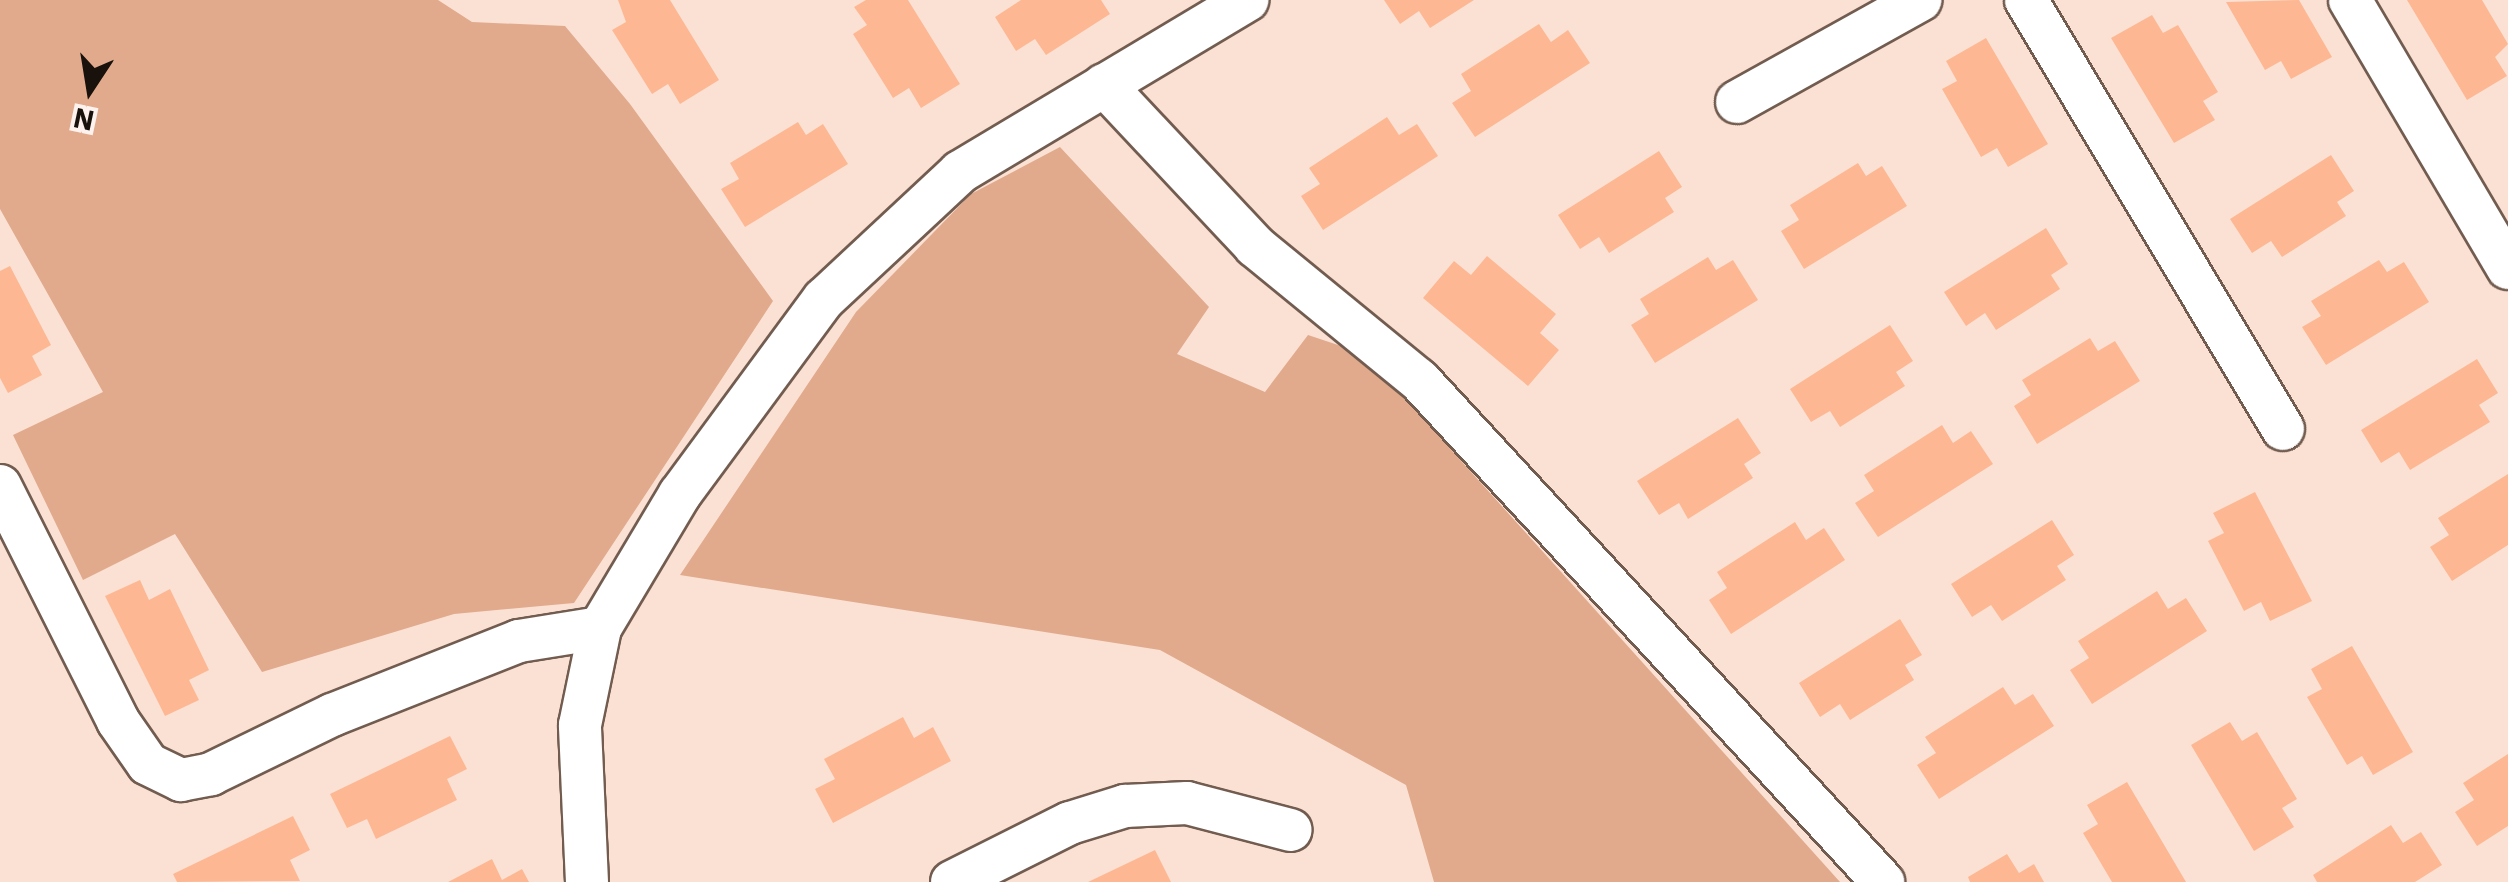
<!DOCTYPE html>
<html>
<head>
<meta charset="utf-8">
<style>
  body { margin:0 }
  #map { position:relative; width:2508px; height:882px; overflow:hidden; background:#fbe1d4; font-family:"IBM Plex Sans",sans-serif }
  div>[style] { position:absolute }
  [style*='--x'] { left:calc(var(--x)*1px); top:calc(var(--y)*1px); width:calc(var(--w)*1px); rotate:calc(var(--a)*1deg) }
  .green>* { inset:0; background:#e1aa8c }
  .building>* { inset:0; background:#fdb893 }
  .roads { filter:drop-shadow(2px 0 #725c50) drop-shadow(-2px 0 #725c50) drop-shadow(0 2px #725c50) drop-shadow(0 -2px #725c50) }
  .street>* { height:42px; margin:-21px; padding:0 21px; transform-origin:21px; border-radius:21px; background:#fff }
  span { translate:-50% -50%; white-space:nowrap; text-align:center; line-height:1.15; -webkit-text-stroke:8px #fdf2ed; paint-order:stroke }
  .north { position:absolute; left:40px; top:40px; width:100px; height:100px; -webkit-text-stroke:8px #fdf2ed; paint-order:stroke; rotate:192deg; font-size:28px; font-weight:700; line-height:40px; text-align:center; color:#19110c }
  .north::after { content:''; display:block; margin:auto; width:35px; height:45px; background:#19110c; clip-path:polygon(50% 0,100% 100%,50% 72%,0 100%) }
</style>
</head>
<body>
<div id="map">
  <div class="green">
    <div style="clip-path:polygon(0 0,438px 0,472px 22px,565px 26px,630px 104px,773px 301px,574px 603px,454px 614px,262px 672px,175px 534px,83px 580px,13px 435px,103px 392px,0 209px)"></div>
    <div style="clip-path:polygon(1060px 147px,1209px 307px,1177px 354px,1265px 392px,1308px 335px,1365px 354px,1840px 882px,1434px 882px,1406px 785px,1160px 650px,680px 575px,856px 312px,971px 194px)"></div>
  </div>
  <div class="building">
    <div style="clip-path:polygon(670px 0,719px 80px,680px 104px,668px 84px,652px 94px,612px 30px,626px 22px,618px 0)"></div>
    <div style="clip-path:polygon(866px 0,908px 0,960px 84px,921px 108px,909px 88px,893px 98px,853px 34px,867px 25px,854px 7px)"></div>
    <div style="clip-path:polygon(1021px 0,1101px 0,1110px 14px,1046px 55px,1035px 39px,1016px 51px,995px 17px)"></div>
    <div style="clip-path:polygon(1384px 0,1474px 0,1430px 28px,1419px 11px,1400px 24px)"></div>
    <div style="clip-path:polygon(2299px 0,2332px 57px,2291px 79px,2281px 61px,2265px 70px,2226px 2px)"></div>
    <div style="clip-path:polygon(2407px 0,2482px 0,2508px 44px,2495px 57px,2507px 76px,2467px 100px)"></div>
    <div style="clip-path:polygon(2152px 15px,2163px 33px,2178px 25px,2218px 92px,2203px 101px,2215px 120px,2174px 143px,2111px 38px)"></div>
    <div style="clip-path:polygon(1539px 24px,1551px 42px,1568px 30px,1590px 63px,1475px 137px,1452px 103px,1471px 91px,1461px 74px)"></div>
    <div style="clip-path:polygon(1986px 38px,2048px 144px,2008px 167px,1997px 148px,1981px 157px,1942px 89px,1957px 81px,1946px 61px)"></div>
    <div style="clip-path:polygon(1387px 117px,1399px 135px,1417px 124px,1438px 156px,1323px 230px,1301px 196px,1320px 184px,1309px 168px)"></div>
    <div style="clip-path:polygon(798px 122px,806px 135px,823px 124px,848px 164px,745px 227px,721px 189px,739px 179px,730px 163px)"></div>
    <div style="clip-path:polygon(1659px 151px,1682px 187px,1665px 198px,1674px 212px,1609px 253px,1599px 237px,1580px 249px,1558px 215px)"></div>
    <div style="clip-path:polygon(2331px 155px,2354px 191px,2337px 202px,2346px 216px,2282px 257px,2271px 241px,2252px 253px,2230px 219px)"></div>
    <div style="clip-path:polygon(1858px 163px,1866px 176px,1882px 166px,1907px 206px,1804px 269px,1781px 231px,1799px 220px,1790px 205px)"></div>
    <div style="clip-path:polygon(2046px 228px,2068px 264px,2051px 275px,2060px 289px,1996px 330px,1985px 313px,1966px 326px,1944px 292px)"></div>
    <div style="clip-path:polygon(1487px 256px,1556px 314px,1540px 333px,1559px 350px,1528px 386px,1423px 298px,1454px 261px,1471px 275px)"></div>
    <div style="clip-path:polygon(1708px 257px,1716px 270px,1733px 260px,1758px 300px,1655px 363px,1631px 325px,1649px 314px,1640px 299px)"></div>
    <div style="clip-path:polygon(2379px 260px,2387px 272px,2404px 262px,2429px 302px,2326px 365px,2302px 327px,2321px 316px,2311px 301px)"></div>
    <div style="clip-path:polygon(10px 266px,51px 345px,32px 356px,42px 375px,8px 393px,0 378px,0 271px)"></div>
    <div style="clip-path:polygon(1890px 325px,1913px 361px,1896px 372px,1905px 386px,1840px 427px,1830px 411px,1811px 422px,1790px 389px)"></div>
    <div style="clip-path:polygon(2090px 338px,2098px 351px,2115px 341px,2140px 381px,2037px 444px,2014px 406px,2031px 395px,2022px 380px)"></div>
    <div style="clip-path:polygon(2477px 359px,2498px 393px,2479px 405px,2490px 422px,2410px 470px,2399px 452px,2381px 463px,2361px 430px)"></div>
    <div style="clip-path:polygon(1738px 418px,1761px 453px,1744px 464px,1753px 478px,1688px 519px,1679px 503px,1659px 515px,1637px 481px)"></div>
    <div style="clip-path:polygon(1942px 425px,1953px 443px,1971px 431px,1993px 464px,1878px 537px,1855px 503px,1874px 491px,1864px 475px)"></div>
    <div style="clip-path:polygon(2508px 474px,2508px 545px,2452px 581px,2430px 547px,2449px 535px,2438px 518px)"></div>
    <div style="clip-path:polygon(2255px 492px,2312px 601px,2270px 621px,2261px 602px,2244px 611px,2208px 541px,2224px 533px,2213px 513px)"></div>
    <div style="clip-path:polygon(2052px 520px,2074px 555px,2057px 566px,2066px 580px,2002px 621px,1991px 605px,1972px 617px,1951px 584px)"></div>
    <div style="clip-path:polygon(1795px 522px,1806px 540px,1824px 528px,1845px 560px,1731px 634px,1709px 600px,1727px 588px,1717px 572px)"></div>
    <div style="clip-path:polygon(140px 580px,149px 600px,170px 589px,209px 670px,189px 680px,199px 700px,165px 716px,105px 596px)"></div>
    <div style="clip-path:polygon(2157px 591px,2168px 609px,2186px 598px,2207px 631px,2092px 704px,2070px 670px,2089px 658px,2078px 641px)"></div>
    <div style="clip-path:polygon(1900px 619px,1922px 655px,1905px 665px,1914px 680px,1850px 720px,1840px 704px,1820px 717px,1799px 683px)"></div>
    <div style="clip-path:polygon(2352px 646px,2413px 752px,2373px 775px,2362px 756px,2347px 765px,2307px 697px,2322px 689px,2311px 669px)"></div>
    <div style="clip-path:polygon(2003px 687px,2015px 705px,2033px 694px,2054px 726px,1939px 799px,1917px 765px,1936px 753px,1925px 737px)"></div>
    <div style="clip-path:polygon(903px 717px,914px 738px,933px 727px,951px 761px,833px 823px,815px 789px,835px 779px,824px 759px)"></div>
    <div style="clip-path:polygon(2230px 722px,2242px 741px,2257px 732px,2297px 799px,2282px 808px,2294px 827px,2254px 851px,2191px 745px)"></div>
    <div style="clip-path:polygon(450px 736px,467px 769px,447px 779px,457px 800px,376px 839px,367px 819px,347px 828px,330px 794px)"></div>
    <div style="clip-path:polygon(2508px 754px,2508px 826px,2477px 846px,2455px 812px,2474px 800px,2463px 783px)"></div>
    <div style="clip-path:polygon(2127px 782px,2186px 882px,2112px 882px,2083px 833px,2098px 824px,2087px 805px)"></div>
    <div style="clip-path:polygon(293px 816px,310px 850px,290px 860px,300px 881px,177px 882px,173px 874px)"></div>
    <div style="clip-path:polygon(2391px 825px,2403px 843px,2421px 832px,2442px 865px,2415px 882px,2317px 882px,2313px 875px)"></div>
    <div style="clip-path:polygon(1155px 850px,1171px 882px,1088px 882px)"></div>
    <div style="clip-path:polygon(2007px 854px,2019px 873px,2034px 864px,2044px 882px,1970px 882px,1968px 877px)"></div>
    <div style="clip-path:polygon(492px 859px,502px 880px,522px 869px,529px 882px,448px 882px)"></div>
  </div>
  <div class="roads">
    <div class="street">
      <div style="--x:2026;--y:0;--w:500;--a:59.08"></div>
      <div style="--x:2350;--y:0;--w:311;--a:59.5"></div>
      <div style="--x:1104;--y:85;--w:221;--a:46.8"></div>
      <div style="--x:1255;--y:246;--w:212;--a:39.3"></div>
      <div style="--x:1419;--y:380;--w:684;--a:47.25"></div>
      <div style="--x:1737;--y:102;--w:210;--a:-29.1"></div>
      <div style="--x:0;--y:486;--w:263;--a:63.3"></div>
      <div style="--x:118;--y:721;--w:52;--a:55.1"></div>
      <div style="--x:148;--y:764;--w:37;--a:26"></div>
      <div style="--x:181;--y:780;--w:31;--a:-11"></div>
      <div style="--x:211;--y:774;--w:135;--a:-26"></div>
      <div style="--x:332;--y:715;--w:201;--a:-21.6"></div>
      <div style="--x:519;--y:641;--w:82;--a:-9.1"></div>
      <div style="--x:587;--y:882;--w:157;--a:-92.6"></div>
      <div style="--x:580;--y:725;--w:99;--a:-78.3"></div>
      <div style="--x:600;--y:628;--w:156;--a:-59.2"></div>
      <div style="--x:680;--y:494;--w:242;--a:-53.6"></div>
      <div style="--x:824;--y:299;--w:186;--a:-43"></div>
      <div style="--x:960;--y:172;--w:335;--a:-30.9"></div>
      <div style="--x:952;--y:882;--w:132;--a:-26.6"></div>
      <div style="--x:1070;--y:823;--w:58;--a:-17.2"></div>
      <div style="--x:1125;--y:806;--w:62;--a:-2.8"></div>
      <div style="--x:1187;--y:803;--w:107;--a:14.6"></div>
    </div>
  </div>
  <div class="north">N</div>
</div>
</body>
</html>
